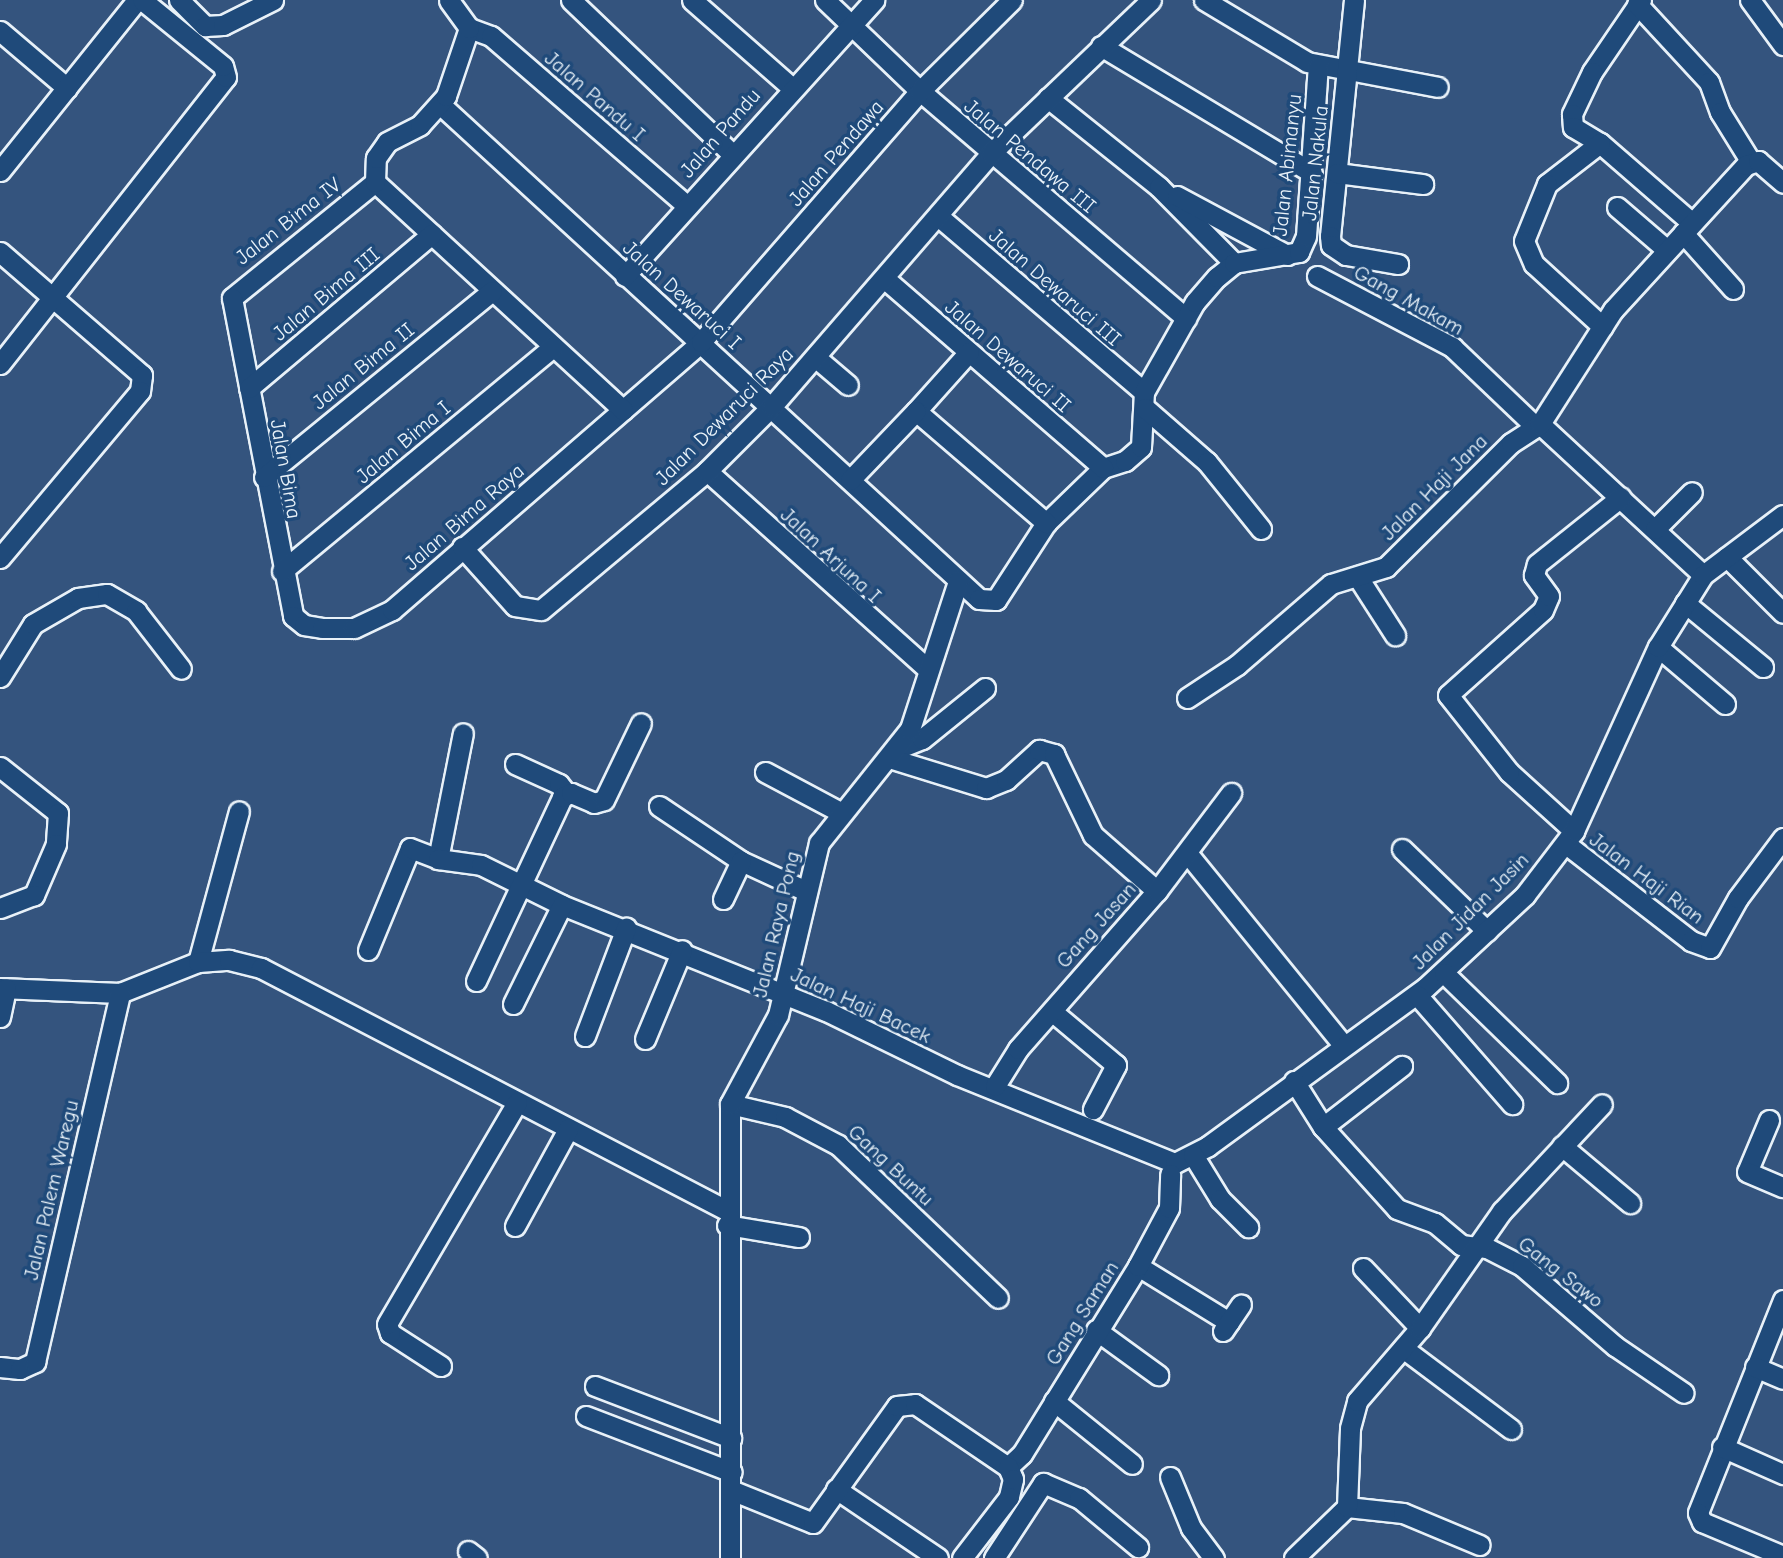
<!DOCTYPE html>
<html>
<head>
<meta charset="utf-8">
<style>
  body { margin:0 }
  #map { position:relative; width:1783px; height:1558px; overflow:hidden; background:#34547e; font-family:"Comic Neue",sans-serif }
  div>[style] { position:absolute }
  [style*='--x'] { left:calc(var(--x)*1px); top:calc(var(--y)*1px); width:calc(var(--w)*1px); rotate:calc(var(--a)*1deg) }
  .roads { filter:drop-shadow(2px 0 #e8f1f8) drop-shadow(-2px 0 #e8f1f8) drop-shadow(0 2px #e8f1f8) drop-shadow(0 -2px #e8f1f8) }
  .minor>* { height:19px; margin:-9.5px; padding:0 9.5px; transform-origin:9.5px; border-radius:9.5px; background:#1f4a7a }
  span { translate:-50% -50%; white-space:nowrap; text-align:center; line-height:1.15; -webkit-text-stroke:7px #1f4a7a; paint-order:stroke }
  .street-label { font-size:21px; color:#e8f1f8 }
</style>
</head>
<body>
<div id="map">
  <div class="roads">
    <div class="minor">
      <div style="--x:179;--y:0;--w:37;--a:45"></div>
      <div style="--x:205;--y:26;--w:18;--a:-3"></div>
      <div style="--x:223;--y:25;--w:56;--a:-26.6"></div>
      <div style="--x:571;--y:0;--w:223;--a:43.7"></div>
      <div style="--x:692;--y:0;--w:132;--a:41.3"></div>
      <div style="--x:825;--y:0;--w:132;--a:43.8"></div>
      <div style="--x:920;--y:91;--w:350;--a:40.5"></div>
      <div style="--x:1204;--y:0;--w:120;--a:31"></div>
      <div style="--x:1307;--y:62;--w:133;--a:10.8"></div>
      <div style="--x:1354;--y:0;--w:237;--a:95.8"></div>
      <div style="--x:1330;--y:236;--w:9;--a:84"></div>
      <div style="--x:1331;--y:245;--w:18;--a:34"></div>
      <div style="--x:1346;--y:255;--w:53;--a:9.8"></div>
      <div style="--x:1641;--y:0;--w:87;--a:124.2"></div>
      <div style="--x:1592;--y:72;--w:47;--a:115.5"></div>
      <div style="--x:1572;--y:114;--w:13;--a:86"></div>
      <div style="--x:1573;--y:127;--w:31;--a:31"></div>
      <div style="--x:1600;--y:143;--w:122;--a:41"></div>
      <div style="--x:1750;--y:0;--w:56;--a:53.7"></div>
      <div style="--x:1637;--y:4;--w:106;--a:47.3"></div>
      <div style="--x:1709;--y:82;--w:32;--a:70"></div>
      <div style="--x:1720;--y:112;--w:59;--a:58.2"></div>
      <div style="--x:469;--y:28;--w:23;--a:20"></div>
      <div style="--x:491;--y:36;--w:259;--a:40.9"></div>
      <div style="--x:0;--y:31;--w:88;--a:40.4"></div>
      <div style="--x:1101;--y:46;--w:246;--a:31"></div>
      <div style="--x:1048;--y:98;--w:142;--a:38.7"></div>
      <div style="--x:1159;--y:187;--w:107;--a:45.4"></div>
      <div style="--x:442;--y:106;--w:729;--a:42.55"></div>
      <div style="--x:979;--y:599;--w:17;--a:3"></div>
      <div style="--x:996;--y:600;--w:92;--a:-57"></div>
      <div style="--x:1046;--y:523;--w:79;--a:-44"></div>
      <div style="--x:1103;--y:468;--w:23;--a:-18"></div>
      <div style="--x:1125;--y:461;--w:21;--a:-41"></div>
      <div style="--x:1141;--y:447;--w:55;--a:-86.9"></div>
      <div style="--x:1600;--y:143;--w:67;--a:142.3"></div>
      <div style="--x:1547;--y:184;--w:61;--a:112"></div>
      <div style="--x:1524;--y:241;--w:25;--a:67"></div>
      <div style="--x:1534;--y:264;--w:93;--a:42.4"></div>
      <div style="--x:0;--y:171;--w:219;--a:-51.3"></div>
      <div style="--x:1337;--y:173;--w:87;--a:7.3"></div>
      <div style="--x:375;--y:182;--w:184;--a:141"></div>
      <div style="--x:232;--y:298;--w:324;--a:79.1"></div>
      <div style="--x:293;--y:616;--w:14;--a:39"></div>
      <div style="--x:304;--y:625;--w:18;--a:9"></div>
      <div style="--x:322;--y:628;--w:32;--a:0"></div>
      <div style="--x:354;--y:628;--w:42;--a:-25.3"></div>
      <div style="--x:392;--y:610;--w:409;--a:-40.9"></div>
      <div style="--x:701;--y:342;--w:333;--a:-48.9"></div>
      <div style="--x:920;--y:91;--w:129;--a:-44.7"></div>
      <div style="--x:375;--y:182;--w:337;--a:42.6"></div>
      <div style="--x:375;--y:182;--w:24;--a:-88"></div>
      <div style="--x:376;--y:158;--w:19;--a:-55"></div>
      <div style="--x:387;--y:142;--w:37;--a:-27"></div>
      <div style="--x:420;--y:125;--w:39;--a:-48"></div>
      <div style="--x:446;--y:96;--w:72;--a:-71.3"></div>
      <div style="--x:469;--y:28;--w:34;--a:-126"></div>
      <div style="--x:1177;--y:196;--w:125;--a:28.2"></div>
      <div style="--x:1617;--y:207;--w:66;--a:40.7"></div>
      <div style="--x:938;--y:216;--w:271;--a:40.5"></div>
      <div style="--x:1683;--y:233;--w:75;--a:48.2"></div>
      <div style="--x:0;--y:252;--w:188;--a:40.9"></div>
      <div style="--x:142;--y:375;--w:16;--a:97"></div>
      <div style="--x:140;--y:391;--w:218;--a:130"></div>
      <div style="--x:625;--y:276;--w:372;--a:-47.9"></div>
      <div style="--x:1317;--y:276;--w:153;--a:27.7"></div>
      <div style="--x:1452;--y:347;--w:116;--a:43.6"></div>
      <div style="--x:884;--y:278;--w:290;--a:40.9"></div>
      <div style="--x:969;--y:352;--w:79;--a:131.9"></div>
      <div style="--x:916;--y:411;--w:172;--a:40.7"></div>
      <div style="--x:815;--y:357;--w:43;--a:40.3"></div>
      <div style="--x:0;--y:364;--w:365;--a:-51.8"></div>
      <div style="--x:226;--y:77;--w:11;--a:-105"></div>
      <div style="--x:223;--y:66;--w:104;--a:-140.8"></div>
      <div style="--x:249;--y:388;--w:239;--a:-40.1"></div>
      <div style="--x:1144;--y:392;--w:103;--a:-60.5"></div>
      <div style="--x:1195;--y:302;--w:33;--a:-49"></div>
      <div style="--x:1217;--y:277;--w:22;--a:-39"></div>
      <div style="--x:1234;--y:263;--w:66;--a:-9.6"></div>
      <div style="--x:1299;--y:252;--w:17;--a:-66"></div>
      <div style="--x:1306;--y:236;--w:170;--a:-86"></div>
      <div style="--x:1145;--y:408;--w:82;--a:41.1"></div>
      <div style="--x:1207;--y:462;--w:86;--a:51.1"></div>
      <div style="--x:1540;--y:424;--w:222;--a:42.8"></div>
      <div style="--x:707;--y:471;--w:297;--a:41.9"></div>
      <div style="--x:264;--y:477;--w:294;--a:-39.2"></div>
      <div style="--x:850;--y:480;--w:95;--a:-46.3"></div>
      <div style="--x:1655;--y:529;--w:52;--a:-45"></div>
      <div style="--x:462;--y:547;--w:79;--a:48.1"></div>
      <div style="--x:515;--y:606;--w:26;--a:9"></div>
      <div style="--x:541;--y:610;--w:217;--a:-39.9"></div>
      <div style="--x:707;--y:471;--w:92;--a:-45"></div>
      <div style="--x:772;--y:406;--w:335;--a:-49.1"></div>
      <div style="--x:991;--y:153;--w:221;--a:-43.7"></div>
      <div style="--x:1727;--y:557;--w:79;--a:45"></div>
      <div style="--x:282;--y:571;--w:352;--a:-39.6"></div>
      <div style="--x:1359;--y:579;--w:67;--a:57.3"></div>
      <div style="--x:1685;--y:603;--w:101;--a:39.4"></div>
      <div style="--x:1658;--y:647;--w:88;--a:40.4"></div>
      <div style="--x:0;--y:677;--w:62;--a:-58.1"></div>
      <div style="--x:33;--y:624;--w:52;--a:-30"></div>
      <div style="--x:78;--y:598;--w:29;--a:-8"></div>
      <div style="--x:107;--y:594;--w:34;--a:30"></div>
      <div style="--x:136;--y:611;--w:73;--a:52.2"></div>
      <div style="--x:1187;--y:698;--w:60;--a:-33.4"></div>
      <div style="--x:1237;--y:665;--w:124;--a:-40.8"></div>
      <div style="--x:1331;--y:584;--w:58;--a:-17.2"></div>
      <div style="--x:1386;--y:567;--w:176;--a:-44.8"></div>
      <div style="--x:1511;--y:443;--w:35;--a:-33"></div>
      <div style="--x:1540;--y:424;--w:135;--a:-57.4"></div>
      <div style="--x:1613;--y:310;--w:197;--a:-47.5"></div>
      <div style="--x:1746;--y:165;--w:13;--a:-18"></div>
      <div style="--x:1758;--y:161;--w:33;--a:41"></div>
      <div style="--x:897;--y:749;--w:27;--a:-22"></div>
      <div style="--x:922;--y:739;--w:81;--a:-39"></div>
      <div style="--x:889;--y:758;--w:102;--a:17.2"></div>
      <div style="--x:986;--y:788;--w:22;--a:-22"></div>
      <div style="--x:1006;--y:780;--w:45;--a:-42.3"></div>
      <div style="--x:1039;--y:750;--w:16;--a:15"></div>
      <div style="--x:1054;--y:754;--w:90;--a:64.3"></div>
      <div style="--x:1093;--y:835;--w:85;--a:41.2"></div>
      <div style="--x:515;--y:764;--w:48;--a:24.4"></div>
      <div style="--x:559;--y:784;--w:11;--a:52"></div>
      <div style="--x:0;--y:767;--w:74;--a:38.4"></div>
      <div style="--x:58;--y:813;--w:31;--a:94"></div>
      <div style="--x:56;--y:844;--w:56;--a:113.3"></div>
      <div style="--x:34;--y:895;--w:36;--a:159"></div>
      <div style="--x:765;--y:772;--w:87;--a:28"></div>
      <div style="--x:659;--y:806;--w:99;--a:33.9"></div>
      <div style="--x:741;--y:861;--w:72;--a:24.8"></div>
      <div style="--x:1574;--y:831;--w:88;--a:-137.8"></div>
      <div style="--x:1509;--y:772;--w:98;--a:-128.4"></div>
      <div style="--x:1448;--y:695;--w:127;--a:-41.8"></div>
      <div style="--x:1543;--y:610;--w:15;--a:-67"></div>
      <div style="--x:1549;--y:596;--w:26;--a:-126"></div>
      <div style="--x:1534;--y:575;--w:11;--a:-75"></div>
      <div style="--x:1537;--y:564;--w:107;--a:-38.6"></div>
      <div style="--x:1566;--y:844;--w:158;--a:37.8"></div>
      <div style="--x:1691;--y:941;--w:20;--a:20"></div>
      <div style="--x:1710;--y:948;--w:57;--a:-60.8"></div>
      <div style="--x:1738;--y:898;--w:75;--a:-53.1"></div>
      <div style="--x:1402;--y:849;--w:118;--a:44"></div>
      <div style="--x:1188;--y:854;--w:246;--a:50.9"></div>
      <div style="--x:438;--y:859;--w:128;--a:-78.8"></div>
      <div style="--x:723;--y:899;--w:42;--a:-64.7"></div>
      <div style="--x:368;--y:950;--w:110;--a:-67.6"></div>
      <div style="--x:410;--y:848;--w:30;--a:21"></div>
      <div style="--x:438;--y:859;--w:43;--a:7.9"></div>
      <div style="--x:481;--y:865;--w:90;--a:26.3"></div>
      <div style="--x:562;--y:905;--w:284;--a:21.9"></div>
      <div style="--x:826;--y:1011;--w:146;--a:26"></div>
      <div style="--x:957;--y:1075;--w:235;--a:22"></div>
      <div style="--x:1175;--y:1163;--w:37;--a:-27"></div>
      <div style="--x:1208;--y:1146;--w:268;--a:-36.1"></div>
      <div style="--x:1425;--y:988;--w:137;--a:-42.9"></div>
      <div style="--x:1525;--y:895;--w:81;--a:-52.6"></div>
      <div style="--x:1574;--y:831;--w:202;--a:-65.5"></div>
      <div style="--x:1658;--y:647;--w:85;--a:-58"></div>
      <div style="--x:1703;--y:575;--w:100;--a:-36.9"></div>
      <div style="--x:198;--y:962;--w:156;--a:-74.8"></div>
      <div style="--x:1444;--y:973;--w:158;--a:44.2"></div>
      <div style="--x:476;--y:981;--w:203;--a:-64.9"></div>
      <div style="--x:562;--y:797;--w:10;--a:-24"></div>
      <div style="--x:571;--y:793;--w:25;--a:23"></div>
      <div style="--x:594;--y:803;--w:10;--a:-17"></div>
      <div style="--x:604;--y:800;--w:85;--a:-64.3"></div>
      <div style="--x:0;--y:988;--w:120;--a:2.4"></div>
      <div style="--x:120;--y:993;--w:84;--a:-21.7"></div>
      <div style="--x:198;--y:962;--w:31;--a:-4"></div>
      <div style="--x:229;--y:960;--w:33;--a:14"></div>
      <div style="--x:261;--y:968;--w:524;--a:27.49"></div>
      <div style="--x:1417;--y:995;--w:145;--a:48.9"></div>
      <div style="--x:513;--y:1004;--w:110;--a:-63.7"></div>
      <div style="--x:1054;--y:1013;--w:81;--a:40"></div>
      <div style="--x:1116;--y:1065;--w:50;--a:117.6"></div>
      <div style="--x:0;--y:1017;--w:29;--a:-78"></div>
      <div style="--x:585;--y:1036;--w:116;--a:-69.2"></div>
      <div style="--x:645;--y:1039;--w:96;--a:-67.4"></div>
      <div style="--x:1294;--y:1081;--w:54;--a:57.8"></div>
      <div style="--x:1323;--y:1127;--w:110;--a:47.9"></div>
      <div style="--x:1397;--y:1209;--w:40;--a:20.2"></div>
      <div style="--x:1435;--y:1223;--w:34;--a:40"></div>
      <div style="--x:1461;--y:1245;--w:26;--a:7"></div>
      <div style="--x:1487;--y:1248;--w:39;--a:27"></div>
      <div style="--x:1522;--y:1266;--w:123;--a:40.7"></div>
      <div style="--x:1615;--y:1346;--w:83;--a:34.3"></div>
      <div style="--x:995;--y:1086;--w:44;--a:-58.1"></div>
      <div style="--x:1018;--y:1049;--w:210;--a:-48.7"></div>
      <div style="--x:1157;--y:891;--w:123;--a:-52.9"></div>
      <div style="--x:730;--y:1104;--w:57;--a:13.3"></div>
      <div style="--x:785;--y:1117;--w:60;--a:27.8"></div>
      <div style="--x:838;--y:1145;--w:221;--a:43.7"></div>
      <div style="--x:1769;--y:1120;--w:56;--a:112.9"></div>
      <div style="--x:1747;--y:1172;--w:39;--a:23"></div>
      <div style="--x:1323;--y:1127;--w:100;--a:-37.7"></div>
      <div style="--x:1562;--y:1146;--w:89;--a:40"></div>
      <div style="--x:1193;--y:1155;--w:52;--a:58.5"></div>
      <div style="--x:1220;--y:1199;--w:40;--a:45"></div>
      <div style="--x:727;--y:1225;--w:73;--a:9.5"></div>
      <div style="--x:515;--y:1226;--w:111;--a:-61.3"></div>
      <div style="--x:1138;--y:1266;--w:107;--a:31.6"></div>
      <div style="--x:1363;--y:1268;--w:83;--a:46.5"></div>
      <div style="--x:1783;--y:1300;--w:229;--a:111.8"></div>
      <div style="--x:1698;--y:1513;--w:10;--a:66"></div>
      <div style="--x:1702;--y:1522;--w:88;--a:22.8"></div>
      <div style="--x:1096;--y:1330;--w:77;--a:36"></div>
      <div style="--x:1223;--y:1331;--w:32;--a:-56"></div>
      <div style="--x:1403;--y:1348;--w:135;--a:36.9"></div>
      <div style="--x:441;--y:1366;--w:61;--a:-147.1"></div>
      <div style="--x:390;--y:1333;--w:9;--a:-108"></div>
      <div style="--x:387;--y:1324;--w:257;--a:-59.6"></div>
      <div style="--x:0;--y:1367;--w:20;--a:6"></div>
      <div style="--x:20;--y:1369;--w:17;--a:-25"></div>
      <div style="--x:35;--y:1362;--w:379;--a:-77"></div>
      <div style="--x:1755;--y:1367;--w:30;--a:23"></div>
      <div style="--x:595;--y:1386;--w:146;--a:20.9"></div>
      <div style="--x:1054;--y:1401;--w:100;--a:38.9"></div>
      <div style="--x:586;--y:1416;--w:156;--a:21"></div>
      <div style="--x:1722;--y:1447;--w:67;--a:23.9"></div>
      <div style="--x:1008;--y:1467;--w:19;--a:-43"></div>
      <div style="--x:1022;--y:1454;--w:221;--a:-58.3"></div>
      <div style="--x:1138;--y:1266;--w:66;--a:-61.9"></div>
      <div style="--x:1169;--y:1208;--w:34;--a:-88"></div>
      <div style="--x:1170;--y:1477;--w:55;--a:67.6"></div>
      <div style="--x:1191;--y:1528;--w:38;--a:53"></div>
      <div style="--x:836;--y:1489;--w:123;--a:34.1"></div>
      <div style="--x:731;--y:1490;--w:88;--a:21.9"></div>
      <div style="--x:813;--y:1523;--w:144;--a:-54.3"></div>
      <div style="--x:897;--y:1406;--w:18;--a:-6"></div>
      <div style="--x:915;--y:1404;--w:112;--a:34.1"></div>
      <div style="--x:1008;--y:1467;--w:13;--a:67"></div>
      <div style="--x:1013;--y:1479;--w:18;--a:103"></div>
      <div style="--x:1009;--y:1497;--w:77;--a:127.6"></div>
      <div style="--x:1347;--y:1507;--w:56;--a:6.1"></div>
      <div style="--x:1403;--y:1513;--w:83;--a:22.6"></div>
      <div style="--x:468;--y:1551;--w:11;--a:38"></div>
      <div style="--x:730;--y:1558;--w:454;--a:-90"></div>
      <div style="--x:730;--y:1104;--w:101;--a:-61.7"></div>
      <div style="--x:778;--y:1015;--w:177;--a:-76.6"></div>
      <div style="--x:819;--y:843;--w:146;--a:-51.4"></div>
      <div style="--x:910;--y:729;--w:156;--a:-72"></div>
      <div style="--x:994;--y:1558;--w:90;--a:-56.8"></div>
      <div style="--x:1043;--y:1483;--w:39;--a:23"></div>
      <div style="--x:1079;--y:1498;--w:77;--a:39.7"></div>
      <div style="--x:1294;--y:1558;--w:74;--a:-43.9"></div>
      <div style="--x:1347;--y:1507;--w:79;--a:-87.8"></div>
      <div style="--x:1350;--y:1428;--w:28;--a:-75"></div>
      <div style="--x:1357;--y:1401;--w:96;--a:-49.2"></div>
      <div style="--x:1420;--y:1328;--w:143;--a:-55"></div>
      <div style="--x:1502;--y:1211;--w:146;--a:-46.9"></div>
    </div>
  </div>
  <div class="street-label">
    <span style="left:595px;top:96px;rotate:41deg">Jalan Pandu I</span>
    <span style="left:720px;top:133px;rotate:-49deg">Jalan Pandu</span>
    <span style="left:836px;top:153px;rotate:-49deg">Jalan Pendawa</span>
    <span style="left:1030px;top:156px;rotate:40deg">Jalan Pendawa III</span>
    <span style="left:1315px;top:163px;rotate:-84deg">Jalan Nakula</span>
    <span style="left:1287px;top:165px;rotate:-84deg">Jalan Abimanyu</span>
    <span style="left:288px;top:221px;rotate:-38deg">Jalan Bima IV</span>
    <span style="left:1055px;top:287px;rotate:41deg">Jalan Dewaruci III</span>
    <span style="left:326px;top:294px;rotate:-40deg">Jalan Bima III</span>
    <span style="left:682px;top:295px;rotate:42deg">Jalan Dewaruci I</span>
    <span style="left:1409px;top:300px;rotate:29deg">Gang Makam</span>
    <span style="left:1008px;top:356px;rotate:41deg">Jalan Dewaruci II</span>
    <span style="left:363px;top:366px;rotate:-39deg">Jalan Bima II</span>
    <span style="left:724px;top:416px;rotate:-45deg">Jalan Dewaruci Raya</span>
    <span style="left:403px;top:442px;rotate:-40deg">Jalan Bima I</span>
    <span style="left:286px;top:469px;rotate:80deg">Jalan Bima</span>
    <span style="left:1434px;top:487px;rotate:-45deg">Jalan Haji Jana</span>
    <span style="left:464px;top:517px;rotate:-41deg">Jalan Bima Raya</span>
    <span style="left:831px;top:555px;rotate:43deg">Jalan Arjuna I</span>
    <span style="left:1647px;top:878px;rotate:37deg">Jalan Haji Rian</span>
    <span style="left:1470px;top:911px;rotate:-45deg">Jalan Jidan Jasin</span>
    <span style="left:776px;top:924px;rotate:-77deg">Jalan Raya Pong</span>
    <span style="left:1096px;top:925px;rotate:-48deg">Gang Jasan</span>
    <span style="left:861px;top:1005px;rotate:25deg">Jalan Haji Bacek</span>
    <span style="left:891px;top:1165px;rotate:43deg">Gang Buntu</span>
    <span style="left:51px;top:1190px;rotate:-77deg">Jalan Palem Waregu</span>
    <span style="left:1561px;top:1272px;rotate:38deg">Gang Sawo</span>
    <span style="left:1082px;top:1313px;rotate:-58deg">Gang Saman</span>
  </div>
</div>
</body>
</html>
